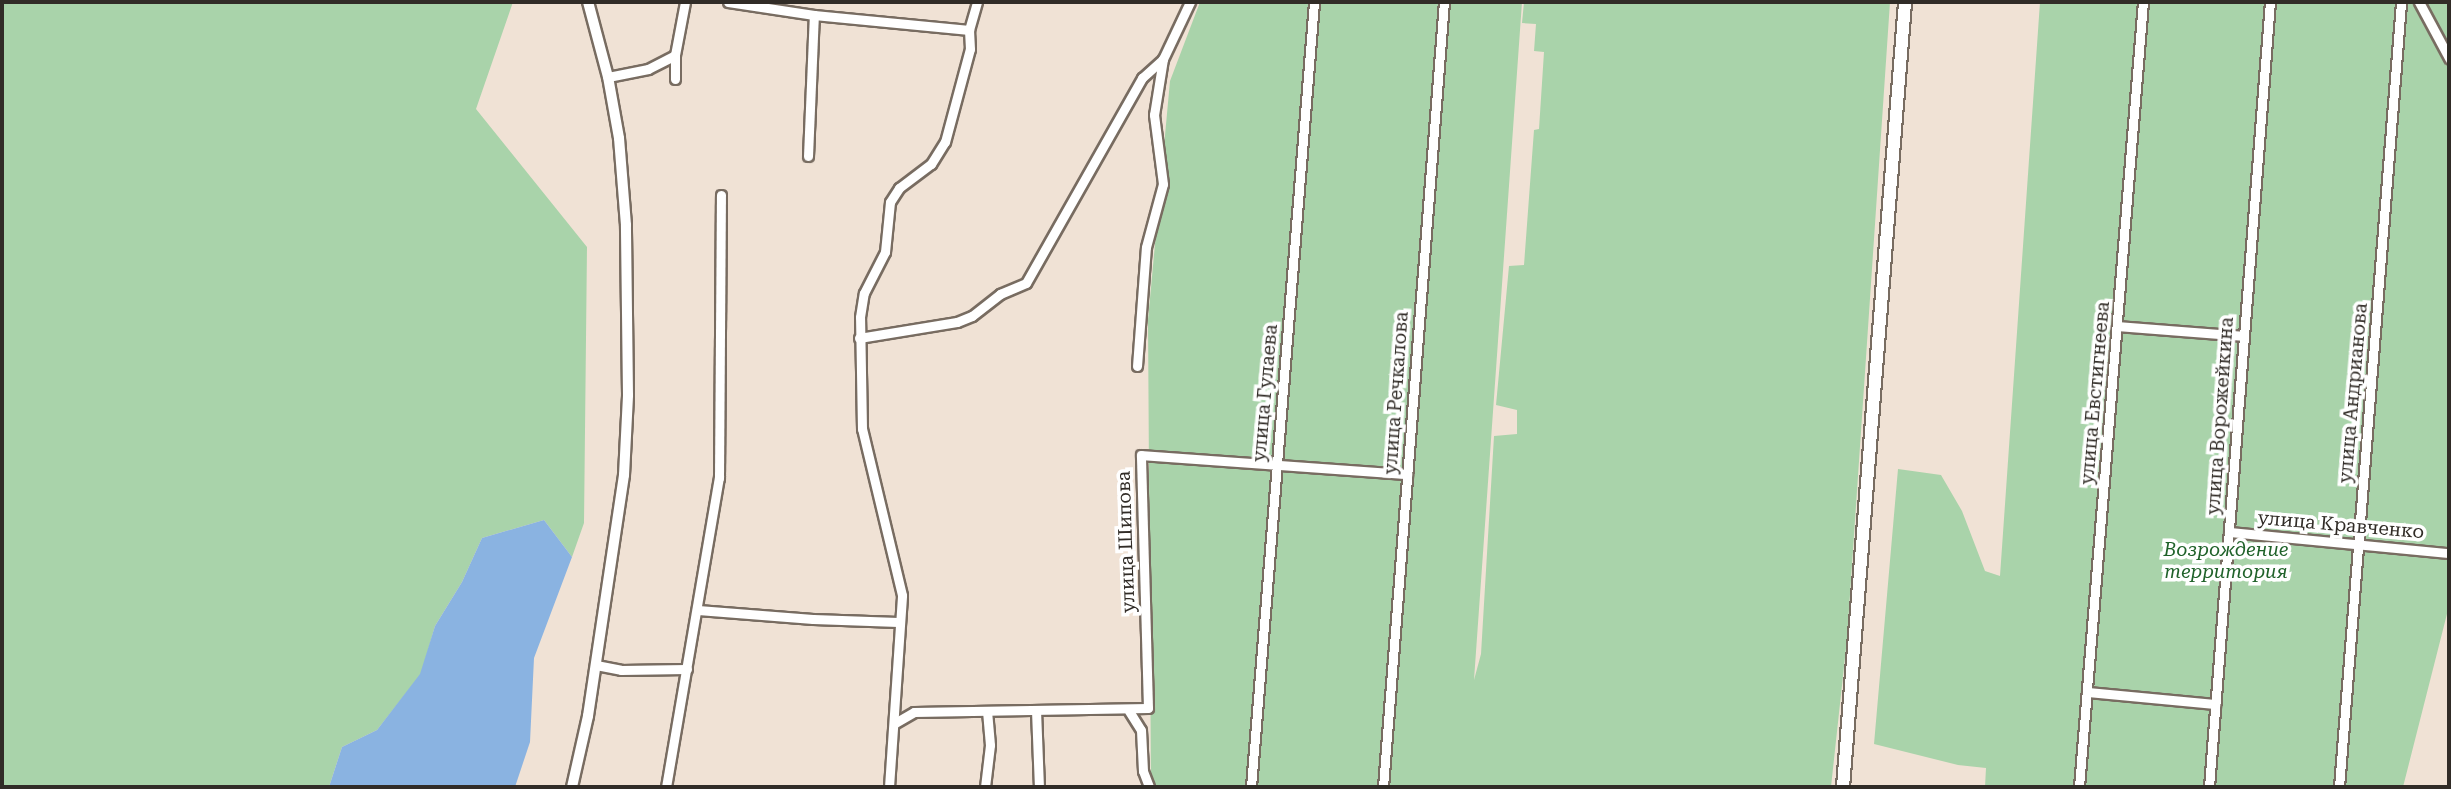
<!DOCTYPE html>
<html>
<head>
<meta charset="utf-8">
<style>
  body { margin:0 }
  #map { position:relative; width:2451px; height:789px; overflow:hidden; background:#f0e2d5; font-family:"Roboto Serif",serif }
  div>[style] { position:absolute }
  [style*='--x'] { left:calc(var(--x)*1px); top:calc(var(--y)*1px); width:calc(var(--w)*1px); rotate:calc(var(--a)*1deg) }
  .green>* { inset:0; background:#a9d3aa }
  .water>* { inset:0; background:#8ab3e1 }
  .roads { filter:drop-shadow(2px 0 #786c61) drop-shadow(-2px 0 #786c61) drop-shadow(0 2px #786c61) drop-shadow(0 -2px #786c61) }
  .minor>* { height:9px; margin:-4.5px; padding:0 4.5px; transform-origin:4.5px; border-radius:4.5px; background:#fff }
  .tertiary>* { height:10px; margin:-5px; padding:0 5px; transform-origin:5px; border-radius:5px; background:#fff }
  .secondary>* { height:12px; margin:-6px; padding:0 6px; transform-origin:6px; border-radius:6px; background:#fff }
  span { translate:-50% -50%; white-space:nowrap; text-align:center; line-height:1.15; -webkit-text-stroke:7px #fff; paint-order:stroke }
  .street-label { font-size:19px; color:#312c27 }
  .park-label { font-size:19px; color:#20622a; font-style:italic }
  .frame { position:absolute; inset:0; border:4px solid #312c27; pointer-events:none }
</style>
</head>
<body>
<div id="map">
  <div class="green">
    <div style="clip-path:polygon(2px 2px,513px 2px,476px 109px,587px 247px,584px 523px,572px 557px,544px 520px,482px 538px,462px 582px,435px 626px,421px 674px,377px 730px,342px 747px,329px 787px,2px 787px)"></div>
    <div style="clip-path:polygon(1200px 2px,1522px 2px,1474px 680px,1481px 654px,1494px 436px,1517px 434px,1517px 410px,1496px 405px,1509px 266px,1524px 265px,1534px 130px,1539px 129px,1544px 52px,1534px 51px,1536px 24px,1522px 23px,1524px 2px,1890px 2px,1847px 639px,1831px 787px,1151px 787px,1148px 320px,1170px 81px)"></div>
    <div style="clip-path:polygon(2040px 2px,2449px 2px,2449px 606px,2403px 787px,1985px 787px,1986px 768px,1958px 765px,1874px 744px,1898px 469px,1941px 475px,1962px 511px,1985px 571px,2000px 576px)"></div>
  </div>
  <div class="water">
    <div style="clip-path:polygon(544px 520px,572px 557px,534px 658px,530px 742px,515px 787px,329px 787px,342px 747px,377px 730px,420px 674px,435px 626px,462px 582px,482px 538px)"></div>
  </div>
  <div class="roads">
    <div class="minor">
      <div style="--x:728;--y:2;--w:87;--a:8.6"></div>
      <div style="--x:814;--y:15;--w:156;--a:5.5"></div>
      <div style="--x:2419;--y:2;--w:64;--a:61.8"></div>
      <div style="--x:608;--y:77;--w:41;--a:-11.3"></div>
      <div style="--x:648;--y:69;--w:30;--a:-27"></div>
      <div style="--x:675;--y:79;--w:24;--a:-90"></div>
      <div style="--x:675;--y:55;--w:54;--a:-79.3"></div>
      <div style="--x:808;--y:156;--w:141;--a:-87.6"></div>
      <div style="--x:2118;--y:326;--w:126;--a:4.5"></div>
      <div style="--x:859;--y:338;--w:99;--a:-9.3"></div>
      <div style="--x:957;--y:322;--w:16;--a:-22"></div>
      <div style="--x:972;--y:316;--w:36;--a:-38"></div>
      <div style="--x:1000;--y:294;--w:28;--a:-23"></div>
      <div style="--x:1026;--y:283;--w:236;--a:-60.5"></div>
      <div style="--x:1142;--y:78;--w:28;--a:-42"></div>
      <div style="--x:1137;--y:366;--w:119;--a:-85.7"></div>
      <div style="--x:1146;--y:247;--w:65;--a:-74.9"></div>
      <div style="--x:1163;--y:184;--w:70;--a:-97.4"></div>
      <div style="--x:1154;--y:115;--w:57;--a:-80.9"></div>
      <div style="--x:1163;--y:59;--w:63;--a:-64.7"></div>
      <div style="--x:2229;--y:532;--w:221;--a:5.5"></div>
      <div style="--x:698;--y:610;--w:115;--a:4.5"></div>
      <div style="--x:813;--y:619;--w:85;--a:2"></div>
      <div style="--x:596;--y:665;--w:25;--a:11"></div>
      <div style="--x:621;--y:670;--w:66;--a:-0.9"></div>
      <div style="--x:2087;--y:692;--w:129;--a:5.4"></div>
      <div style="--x:1036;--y:710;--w:77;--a:87.8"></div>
      <div style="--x:1129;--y:711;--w:22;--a:58"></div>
      <div style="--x:1141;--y:730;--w:41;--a:87.2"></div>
      <div style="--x:1143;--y:771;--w:17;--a:69"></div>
      <div style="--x:895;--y:723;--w:22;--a:-30"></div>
      <div style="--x:914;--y:712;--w:234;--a:-1"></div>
      <div style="--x:1148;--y:708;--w:253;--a:-91.6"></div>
      <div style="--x:1141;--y:455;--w:267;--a:4.1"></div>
      <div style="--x:666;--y:787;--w:314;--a:-80.3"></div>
      <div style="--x:719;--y:478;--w:283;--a:-89.6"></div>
      <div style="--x:889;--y:787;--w:192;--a:-86.1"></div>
      <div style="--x:902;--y:595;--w:171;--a:-103.5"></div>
      <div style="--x:862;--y:429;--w:112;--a:-91"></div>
      <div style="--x:860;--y:317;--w:24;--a:-81"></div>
      <div style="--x:864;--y:293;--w:46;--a:-62.9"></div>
      <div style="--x:885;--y:252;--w:50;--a:-84.3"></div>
      <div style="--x:890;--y:202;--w:17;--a:-57"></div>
      <div style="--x:899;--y:188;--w:40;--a:-37"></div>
      <div style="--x:931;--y:164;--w:26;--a:-58"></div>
      <div style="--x:945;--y:142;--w:96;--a:-75"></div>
      <div style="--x:970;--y:49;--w:19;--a:-93"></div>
      <div style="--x:969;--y:30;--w:29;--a:-74"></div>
      <div style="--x:985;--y:787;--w:42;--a:-83.2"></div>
      <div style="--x:990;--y:745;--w:34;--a:-95"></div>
      <div style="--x:1251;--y:787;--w:788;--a:-85.41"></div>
      <div style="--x:1383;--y:787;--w:787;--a:-85.56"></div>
      <div style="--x:2079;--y:787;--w:788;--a:-85.34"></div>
      <div style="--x:2209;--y:787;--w:787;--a:-85.56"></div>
      <div style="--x:2339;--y:787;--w:787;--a:-85.48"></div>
    </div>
    <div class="tertiary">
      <div style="--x:572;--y:787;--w:73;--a:-77.3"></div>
      <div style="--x:588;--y:716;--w:244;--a:-81.5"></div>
      <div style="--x:624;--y:475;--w:80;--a:-87.1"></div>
      <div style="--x:628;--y:395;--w:170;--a:-90.7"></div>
      <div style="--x:626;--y:225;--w:87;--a:-94.6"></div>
      <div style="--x:619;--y:138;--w:62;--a:-100.2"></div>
      <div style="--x:608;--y:77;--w:78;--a:-104.9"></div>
    </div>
    <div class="secondary">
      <div style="--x:1843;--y:787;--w:787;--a:-85.48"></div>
    </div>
  </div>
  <div class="street-label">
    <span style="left:1265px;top:393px;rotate:-85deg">улица Гулаева</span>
    <span style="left:1396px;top:393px;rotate:-86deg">улица Речкалова</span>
    <span style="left:2095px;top:393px;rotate:-85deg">улица Евстигнеева</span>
    <span style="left:2353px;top:393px;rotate:-85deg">улица Андрианова</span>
    <span style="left:2220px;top:416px;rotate:-86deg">улица Ворожейкина</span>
    <span style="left:2341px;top:525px;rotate:5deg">улица Кравченко</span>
    <span style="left:1126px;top:542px;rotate:-92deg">улица Шипова</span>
  </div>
  <div class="park-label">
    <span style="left:2226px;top:561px">Возрождение<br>территория</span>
  </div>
  <div class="frame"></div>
</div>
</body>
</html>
